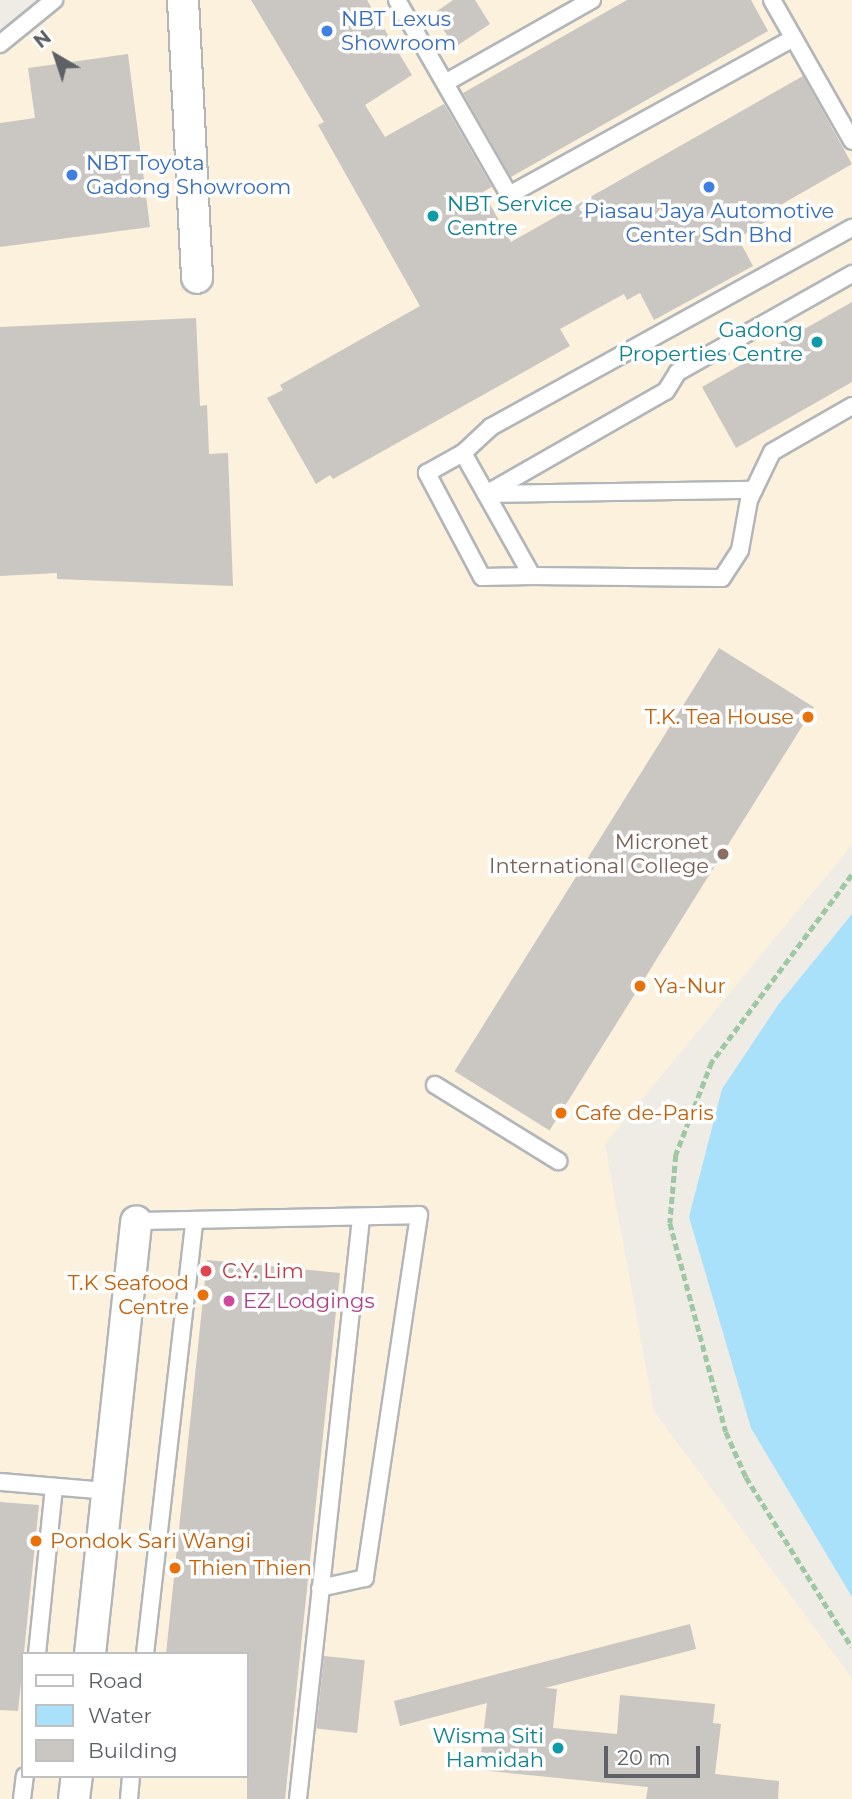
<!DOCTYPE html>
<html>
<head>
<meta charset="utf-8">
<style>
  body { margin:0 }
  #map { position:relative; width:852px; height:1799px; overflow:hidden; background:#efebe5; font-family:Montserrat,sans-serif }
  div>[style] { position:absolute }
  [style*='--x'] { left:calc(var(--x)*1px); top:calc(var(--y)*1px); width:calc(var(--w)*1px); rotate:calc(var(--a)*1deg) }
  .commercial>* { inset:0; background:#fcf1dd }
  .water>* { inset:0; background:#a9e1fb }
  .building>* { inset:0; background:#cac6c1; transform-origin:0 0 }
  .path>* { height:4.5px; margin-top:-2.25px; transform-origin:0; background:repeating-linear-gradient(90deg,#9ec8a4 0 7px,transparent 0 10.5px) }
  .roads { filter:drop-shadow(2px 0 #b2b6b9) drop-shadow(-2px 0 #b2b6b9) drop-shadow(0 2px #b2b6b9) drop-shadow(0 -2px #b2b6b9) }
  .service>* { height:16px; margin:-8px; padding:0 8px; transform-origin:8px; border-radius:8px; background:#fff }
  .minor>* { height:30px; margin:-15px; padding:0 15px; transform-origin:15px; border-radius:15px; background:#fff }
  .dots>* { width:19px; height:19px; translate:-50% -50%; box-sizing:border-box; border:4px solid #fff; border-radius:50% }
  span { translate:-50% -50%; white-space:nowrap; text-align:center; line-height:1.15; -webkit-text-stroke:7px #fff; paint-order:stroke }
  .shop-label { font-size:21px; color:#366cbe }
  .left { translate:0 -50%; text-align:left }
  .culture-label { font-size:21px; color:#0d838f }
  .right { translate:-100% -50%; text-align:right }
  .food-label { font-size:21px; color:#c56008 }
  .education-label { font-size:21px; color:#785e54 }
  .health-label { font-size:21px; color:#be3a42 }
  .hotel-label { font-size:21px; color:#b23c85 }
  .legend { position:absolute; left:21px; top:1652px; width:228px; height:126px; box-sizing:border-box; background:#fff; border:2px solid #bec0c1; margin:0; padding:9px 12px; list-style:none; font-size:21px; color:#5d6165 }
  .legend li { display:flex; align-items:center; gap:14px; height:35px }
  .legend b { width:35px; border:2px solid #bec0c1 }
  .north { position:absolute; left:21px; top:21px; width:70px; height:70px; -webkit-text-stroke:5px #fff; paint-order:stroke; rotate:321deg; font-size:19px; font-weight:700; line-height:28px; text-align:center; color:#5d6165 }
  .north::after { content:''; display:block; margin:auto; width:24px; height:32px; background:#5d6165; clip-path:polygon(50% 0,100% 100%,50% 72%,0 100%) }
  .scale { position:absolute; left:604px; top:1746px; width:96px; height:32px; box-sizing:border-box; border:4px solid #5d6165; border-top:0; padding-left:9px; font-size:21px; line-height:24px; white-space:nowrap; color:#5d6165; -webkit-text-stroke:5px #fff; paint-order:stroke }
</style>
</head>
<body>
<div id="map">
  <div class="commercial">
    <div style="clip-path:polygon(evenodd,56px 0,852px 0,852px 845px,605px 1144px,654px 1411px,852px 1678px,852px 1799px,0 1799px,0 31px,56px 0,23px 1654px,247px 1654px,247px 1776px,23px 1776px,23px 1654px)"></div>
  </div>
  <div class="water">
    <div style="clip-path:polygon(852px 914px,852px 1597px,751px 1428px,689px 1217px,722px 1089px,778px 1005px)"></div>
  </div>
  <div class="building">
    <div style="clip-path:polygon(251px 0,367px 0,412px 75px,365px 105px,385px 137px,444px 104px,492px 187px,483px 192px,511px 242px,803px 76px,852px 164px,770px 211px,774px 217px,738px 238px,753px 266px,654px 320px,640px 293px,627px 300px,624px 294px,560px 329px,570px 346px,333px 479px,330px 475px,316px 484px,267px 398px,283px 390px,280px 385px,420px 306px,318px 125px,324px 122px)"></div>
    <div style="clip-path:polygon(453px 0,475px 0,490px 24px,455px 47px,433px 14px)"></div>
    <div style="clip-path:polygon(627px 0,751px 0,768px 31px,511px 177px,463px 93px)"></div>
    <div style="clip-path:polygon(128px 54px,150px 227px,0 247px,0 123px,35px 118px,28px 68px)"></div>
    <div style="clip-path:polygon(852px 302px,852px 382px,736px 448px,702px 387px)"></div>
    <div style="clip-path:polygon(196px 318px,200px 406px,207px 405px,209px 454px,228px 453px,233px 586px,57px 579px,57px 573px,0 576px,0 327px)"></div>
    <div style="left:719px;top:648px;width:112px;height:499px;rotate:32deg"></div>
    <div style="clip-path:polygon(207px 1260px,340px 1273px,285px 1799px,247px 1799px,247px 1654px,166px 1654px)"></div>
    <div style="clip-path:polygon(0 1502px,39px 1505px,18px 1711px,0 1710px)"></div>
    <div style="clip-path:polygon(690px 1624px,696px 1649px,545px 1688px,557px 1689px,553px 1728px,617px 1734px,620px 1695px,715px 1704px,713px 1723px,721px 1724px,715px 1774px,779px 1781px,778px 1799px,646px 1799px,648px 1787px,479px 1770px,487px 1703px,400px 1726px,394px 1701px)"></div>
    <div style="left:324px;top:1656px;width:41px;height:73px;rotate:6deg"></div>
  </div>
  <div class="path">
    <div style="--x:852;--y:875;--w:234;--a:126.8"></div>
    <div style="--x:712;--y:1062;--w:100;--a:111.2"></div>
    <div style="--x:676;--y:1155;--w:68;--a:95"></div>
    <div style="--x:670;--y:1223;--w:216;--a:75"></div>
    <div style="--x:726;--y:1432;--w:49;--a:66"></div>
    <div style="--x:746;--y:1477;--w:200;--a:58.1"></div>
  </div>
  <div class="roads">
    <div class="service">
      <div style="--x:397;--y:0;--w:225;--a:60.1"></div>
      <div style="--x:509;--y:195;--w:325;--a:-28.9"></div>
      <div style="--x:772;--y:0;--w:162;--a:60.4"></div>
      <div style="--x:0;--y:44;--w:70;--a:-39.2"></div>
      <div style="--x:445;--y:83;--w:169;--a:-29.5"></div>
      <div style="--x:463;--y:453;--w:141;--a:60.7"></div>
      <div style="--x:532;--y:576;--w:190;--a:0.6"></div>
      <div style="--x:722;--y:578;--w:33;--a:-57"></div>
      <div style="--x:740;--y:550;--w:51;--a:-79.8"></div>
      <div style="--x:749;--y:500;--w:53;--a:-64.4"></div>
      <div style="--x:772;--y:452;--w:92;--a:-29.9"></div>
      <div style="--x:486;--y:494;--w:207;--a:-29.8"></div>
      <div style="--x:666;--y:391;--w:22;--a:-58"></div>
      <div style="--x:678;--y:372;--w:200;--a:-29.4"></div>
      <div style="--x:488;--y:494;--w:266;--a:-0.9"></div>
      <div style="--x:532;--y:576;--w:50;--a:178.9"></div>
      <div style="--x:482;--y:577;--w:118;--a:-117.9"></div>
      <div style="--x:427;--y:473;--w:41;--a:-29.1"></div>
      <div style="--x:463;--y:453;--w:38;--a:-43"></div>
      <div style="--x:491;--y:427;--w:412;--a:-28.9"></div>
      <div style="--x:435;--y:1085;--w:145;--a:31.7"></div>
      <div style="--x:136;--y:1221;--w:283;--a:-1.2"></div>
      <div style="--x:419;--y:1215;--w:367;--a:98.5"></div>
      <div style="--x:365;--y:1578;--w:46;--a:167.5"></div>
      <div style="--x:0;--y:1482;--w:107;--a:4.8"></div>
      <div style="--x:37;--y:1654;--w:168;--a:-84.2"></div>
      <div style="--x:145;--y:1654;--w:436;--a:-83.5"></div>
      <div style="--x:22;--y:1799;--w:23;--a:-83"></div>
      <div style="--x:129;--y:1799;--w:23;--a:-85"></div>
      <div style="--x:298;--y:1799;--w:584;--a:-83.81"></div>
    </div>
    <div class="minor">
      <div style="--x:183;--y:0;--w:278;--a:87.1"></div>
      <div style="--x:90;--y:1654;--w:435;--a:-83.9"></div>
      <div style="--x:74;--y:1799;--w:23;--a:-83"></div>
    </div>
  </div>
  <div class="dots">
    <div style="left:327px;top:31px;background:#3f7fe0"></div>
    <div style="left:72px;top:175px;background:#3f7fe0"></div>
    <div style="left:709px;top:187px;background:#3f7fe0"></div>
    <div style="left:433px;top:216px;background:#0f9aa8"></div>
    <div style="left:817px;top:342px;background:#0f9aa8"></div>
    <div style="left:808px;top:717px;background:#e8710a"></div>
    <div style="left:723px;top:854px;background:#8d6e63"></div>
    <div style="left:640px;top:986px;background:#e8710a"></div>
    <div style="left:561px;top:1113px;background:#e8710a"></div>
    <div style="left:206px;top:1271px;background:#e0444e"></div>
    <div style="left:203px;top:1295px;background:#e8710a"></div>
    <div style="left:229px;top:1301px;background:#d1479c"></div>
    <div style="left:36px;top:1541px;background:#e8710a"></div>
    <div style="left:175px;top:1568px;background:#e8710a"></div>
    <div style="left:558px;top:1748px;background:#0f9aa8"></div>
  </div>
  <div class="shop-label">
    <span class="left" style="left:341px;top:31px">NBT Lexus<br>Showroom</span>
    <span class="left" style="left:86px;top:175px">NBT Toyota<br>Gadong Showroom</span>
    <span style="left:709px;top:223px">Piasau Jaya Automotive<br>Center Sdn Bhd</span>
  </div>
  <div class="culture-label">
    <span class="left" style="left:447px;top:216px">NBT Service<br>Centre</span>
    <span class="right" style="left:803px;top:342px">Gadong<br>Properties Centre</span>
    <span class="right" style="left:544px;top:1748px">Wisma Siti<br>Hamidah</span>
  </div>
  <div class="food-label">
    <span class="right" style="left:794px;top:717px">T.K. Tea House</span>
    <span class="left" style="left:654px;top:986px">Ya-Nur</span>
    <span class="left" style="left:575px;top:1113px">Cafe de-Paris</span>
    <span class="right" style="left:189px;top:1295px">T.K Seafood<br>Centre</span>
    <span class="left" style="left:50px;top:1541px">Pondok Sari Wangi</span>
    <span class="left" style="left:189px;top:1568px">Thien Thien</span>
  </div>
  <div class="education-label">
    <span class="right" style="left:709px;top:854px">Micronet<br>International College</span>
  </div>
  <div class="health-label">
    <span class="left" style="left:222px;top:1271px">C.Y. Lim</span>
  </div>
  <div class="hotel-label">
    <span class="left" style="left:243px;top:1301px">EZ Lodgings</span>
  </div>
  <ul class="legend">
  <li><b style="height:9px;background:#fff"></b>Road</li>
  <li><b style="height:19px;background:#a9e1fb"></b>Water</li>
  <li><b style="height:19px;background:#cac6c1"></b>Building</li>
  </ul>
  <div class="north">N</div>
  <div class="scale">20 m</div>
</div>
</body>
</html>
